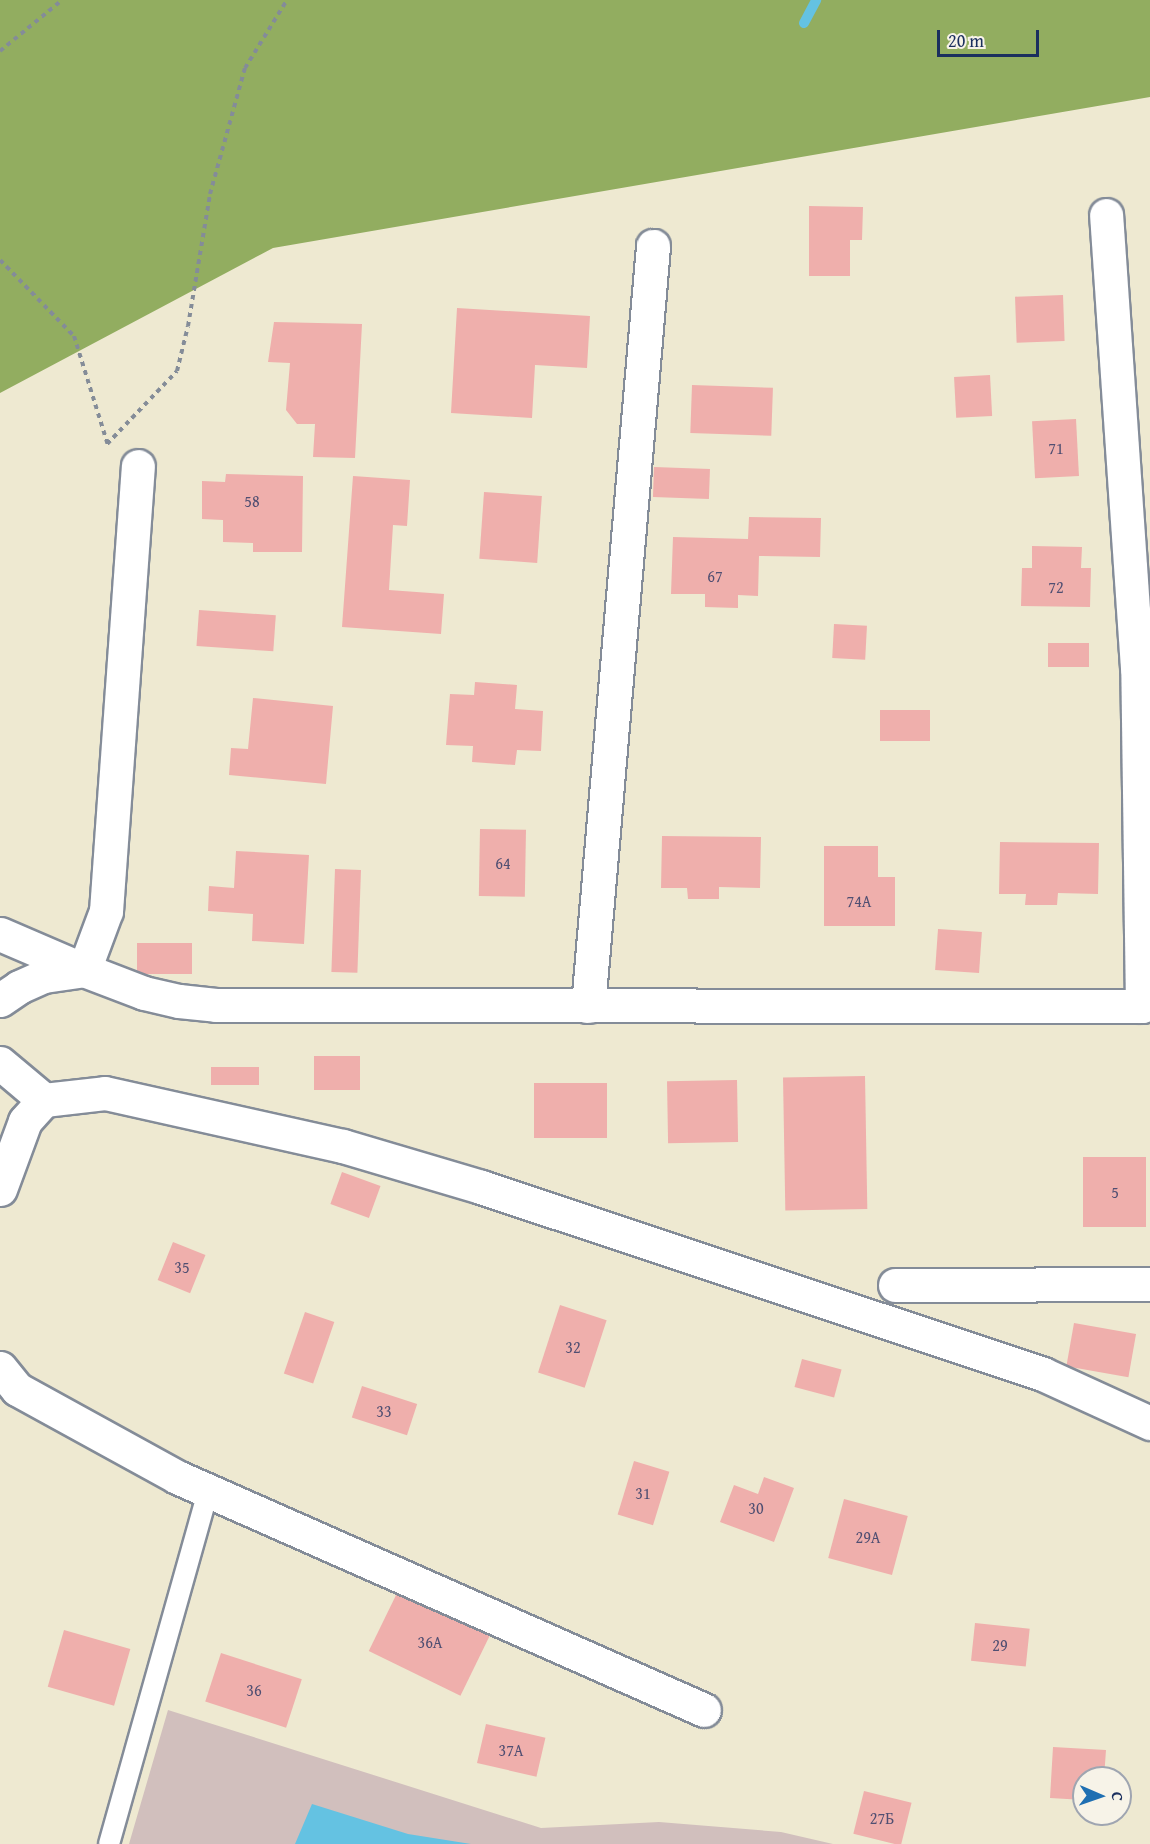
<!DOCTYPE html>
<html>
<head>
<meta charset="utf-8">
<style>
  body { margin:0 }
  #map { position:relative; width:1150px; height:1844px; overflow:hidden; background:#eee9d1; font-family:"Gentium Book Plus",serif }
  div>[style] { position:absolute }
  [style*='--x'] { left:calc(var(--x)*1px); top:calc(var(--y)*1px); width:calc(var(--w)*1px); rotate:calc(var(--a)*1deg) }
  .industrial>* { inset:0; background:#d1bfbd }
  .forest>* { inset:0; background:#92ad60 }
  .water>* { inset:0; background:#64c2e2 }
  .stream>* { height:10px; margin:-5px; padding:0 5px; transform-origin:5px; border-radius:5px; background:#64c2e2 }
  .building>* { inset:0; background:#efafac; transform-origin:0 0 }
  .path>* { height:4px; margin-top:-2px; transform-origin:0; background:repeating-linear-gradient(90deg,#848c98 0 4.5px,transparent 0 9px) }
  .roads { filter:drop-shadow(2px 0 #848c98) drop-shadow(-2px 0 #848c98) drop-shadow(0 2px #848c98) drop-shadow(0 -2px #848c98) }
  .service>* { height:20px; margin:-10px; padding:0 10px; transform-origin:10px; border-radius:10px; background:#fff }
  .minor>* { height:33px; margin:-16.5px; padding:0 16.5px; transform-origin:16.5px; border-radius:16.5px; background:#fff }
  span { translate:-50% -50%; white-space:nowrap; text-align:center; line-height:1.15; -webkit-text-stroke:4.5px #f7f3e8; paint-order:stroke }
  .number-label { font-size:16px; color:#504f72 }
  .number-label span { -webkit-text-stroke-width:0 }
  .north { position:absolute; left:1072px; top:1766px; width:60px; height:60px; box-sizing:border-box; background:#f7f3e8; border:2px solid #9fa5b1; border-radius:50%; rotate:92deg; font-size:16px; font-weight:700; line-height:24px; text-align:center; color:#1b2f5e }
  .north::after { content:''; display:block; margin:auto; width:21px; height:27px; background:#1f6fb2; clip-path:polygon(50% 0,100% 100%,50% 72%,0 100%) }
  .scale { position:absolute; left:937px; top:30px; width:102px; height:27px; box-sizing:border-box; border:3px solid #1b2f5e; border-top:0; padding-left:8px; font-size:18px; line-height:21px; white-space:nowrap; color:#1b2f5e; -webkit-text-stroke:4px #f7f3e8; paint-order:stroke }
</style>
</head>
<body>
<div id="map">
  <div class="industrial">
    <div style="clip-path:polygon(168px 1710px,541px 1828px,659px 1822px,781px 1832px,833px 1844px,129px 1844px)"></div>
  </div>
  <div class="forest">
    <div style="clip-path:polygon(0 0,1150px 0,1150px 97px,273px 248px,0 393px)"></div>
  </div>
  <div class="water">
    <div style="clip-path:polygon(312px 1804px,408px 1834px,471px 1844px,295px 1844px)"></div>
  </div>
  <div class="stream">
    <div style="--x:804;--y:23;--w:26;--a:-62"></div>
  </div>
  <div class="building">
    <div style="clip-path:polygon(809px 206px,863px 207px,862px 240px,850px 240px,850px 276px,809px 276px)"></div>
    <div style="left:1063px;top:295px;width:46px;height:48px;rotate:88deg"></div>
    <div style="clip-path:polygon(457px 308px,590px 316px,587px 368px,535px 365px,532px 418px,451px 413px)"></div>
    <div style="clip-path:polygon(274px 322px,362px 324px,355px 458px,313px 457px,315px 424px,297px 424px,286px 410px,290px 363px,268px 362px)"></div>
    <div style="left:990px;top:375px;width:41px;height:36px;rotate:87deg"></div>
    <div style="left:692px;top:385px;width:81px;height:48px;rotate:2deg"></div>
    <div style="left:1076px;top:419px;width:57px;height:44px;rotate:87deg"></div>
    <div style="left:654px;top:467px;width:56px;height:30px;rotate:2deg"></div>
    <div style="clip-path:polygon(226px 474px,303px 476px,302px 552px,253px 552px,253px 543px,223px 542px,223px 520px,202px 519px,202px 481px,225px 482px)"></div>
    <div style="clip-path:polygon(353px 476px,410px 480px,407px 526px,393px 525px,389px 590px,444px 594px,441px 634px,342px 627px)"></div>
    <div style="left:484px;top:492px;width:58px;height:67px;rotate:4deg"></div>
    <div style="clip-path:polygon(749px 517px,821px 518px,820px 557px,759px 556px,758px 596px,738px 595px,738px 608px,705px 607px,705px 594px,671px 594px,673px 537px,748px 539px)"></div>
    <div style="clip-path:polygon(1032px 546px,1082px 547px,1081px 568px,1091px 568px,1090px 607px,1021px 606px,1022px 568px,1032px 568px)"></div>
    <div style="left:199px;top:610px;width:77px;height:36px;rotate:4deg"></div>
    <div style="left:834px;top:624px;width:33px;height:34px;rotate:3deg"></div>
    <div style="left:1048px;top:643px;width:41px;height:24px"></div>
    <div style="clip-path:polygon(475px 682px,517px 685px,515px 709px,543px 711px,541px 751px,517px 750px,515px 765px,472px 762px,473px 746px,446px 745px,450px 694px,474px 695px)"></div>
    <div style="clip-path:polygon(253px 698px,333px 706px,326px 784px,229px 775px,231px 748px,248px 749px)"></div>
    <div style="left:880px;top:710px;width:50px;height:31px"></div>
    <div style="left:480px;top:829px;width:46px;height:67px;rotate:1deg"></div>
    <div style="clip-path:polygon(662px 836px,761px 837px,760px 888px,719px 887px,719px 899px,688px 899px,687px 888px,661px 888px)"></div>
    <div style="clip-path:polygon(1000px 842px,1099px 843px,1098px 894px,1058px 893px,1057px 905px,1025px 905px,1026px 894px,999px 894px)"></div>
    <div style="clip-path:polygon(824px 846px,878px 846px,878px 877px,895px 877px,895px 926px,824px 926px)"></div>
    <div style="clip-path:polygon(236px 851px,309px 855px,304px 944px,252px 941px,253px 914px,208px 911px,209px 886px,234px 888px)"></div>
    <div style="left:335px;top:869px;width:26px;height:103px;rotate:2deg"></div>
    <div style="left:938px;top:929px;width:44px;height:41px;rotate:4deg"></div>
    <div style="left:137px;top:943px;width:55px;height:31px"></div>
    <div style="left:314px;top:1056px;width:46px;height:34px"></div>
    <div style="left:259px;top:1067px;width:18px;height:48px;rotate:90deg"></div>
    <div style="left:865px;top:1076px;width:133px;height:82px;rotate:89deg"></div>
    <div style="left:737px;top:1080px;width:62px;height:70px;rotate:89deg"></div>
    <div style="left:534px;top:1083px;width:73px;height:55px"></div>
    <div style="left:1083px;top:1157px;width:63px;height:70px"></div>
    <div style="left:342px;top:1172px;width:41px;height:34px;rotate:20deg"></div>
    <div style="left:173px;top:1242px;width:35px;height:41px;rotate:22deg"></div>
    <div style="left:560px;top:1305px;width:49px;height:71px;rotate:18deg"></div>
    <div style="left:305px;top:1312px;width:31px;height:65px;rotate:19deg"></div>
    <div style="left:1074px;top:1323px;width:63px;height:44px;rotate:10deg"></div>
    <div style="left:802px;top:1359px;width:41px;height:29px;rotate:15deg"></div>
    <div style="left:362px;top:1386px;width:58px;height:33px;rotate:18deg"></div>
    <div style="left:634px;top:1461px;width:37px;height:56px;rotate:17deg"></div>
    <div style="clip-path:polygon(764px 1477px,794px 1488px,774px 1542px,720px 1522px,734px 1485px,758px 1494px)"></div>
    <div style="left:844px;top:1499px;width:66px;height:61px;rotate:15deg"></div>
    <div style="left:399px;top:1589px;width:102px;height:69px;rotate:26deg"></div>
    <div style="left:975px;top:1623px;width:55px;height:38px;rotate:6deg"></div>
    <div style="left:64px;top:1630px;width:69px;height:59px;rotate:16deg"></div>
    <div style="left:221px;top:1653px;width:85px;height:51px;rotate:18deg"></div>
    <div style="left:486px;top:1724px;width:61px;height:40px;rotate:13deg"></div>
    <div style="clip-path:polygon(1053px 1747px,1106px 1750px,1104px 1778px,1084px 1778px,1084px 1800px,1050px 1798px)"></div>
    <div style="left:864px;top:1791px;width:49px;height:44px;rotate:14deg"></div>
  </div>
  <div class="path">
    <div style="--x:0;--y:51;--w:80;--a:-39.4"></div>
    <div style="--x:0;--y:260;--w:106;--a:45.8"></div>
    <div style="--x:74;--y:336;--w:114;--a:72.7"></div>
    <div style="--x:107;--y:444;--w:101;--a:-46.2"></div>
    <div style="--x:177;--y:371;--w:46;--a:-76.3"></div>
    <div style="--x:188;--y:326;--w:134;--a:-80.5"></div>
    <div style="--x:210;--y:194;--w:131;--a:-74.5"></div>
    <div style="--x:245;--y:68;--w:80;--a:-58.3"></div>
  </div>
  <div class="roads">
    <div class="service">
      <div style="--x:109;--y:1844;--w:367;--a:-74.3"></div>
    </div>
    <div class="minor">
      <div style="--x:0;--y:934;--w:91;--a:23.2"></div>
      <div style="--x:84;--y:970;--w:63;--a:-69.6"></div>
      <div style="--x:106;--y:911;--w:446;--a:-85.9"></div>
      <div style="--x:0;--y:1000;--w:23;--a:-34"></div>
      <div style="--x:19;--y:987;--w:27;--a:-24"></div>
      <div style="--x:44;--y:976;--w:40;--a:-8.5"></div>
      <div style="--x:84;--y:970;--w:64;--a:21"></div>
      <div style="--x:144;--y:993;--w:36;--a:13"></div>
      <div style="--x:179;--y:1001;--w:37;--a:6"></div>
      <div style="--x:216;--y:1005;--w:926;--a:0.06"></div>
      <div style="--x:1142;--y:1006;--w:338;--a:-90.8"></div>
      <div style="--x:1137;--y:668;--w:454;--a:-93.9"></div>
      <div style="--x:588;--y:1006;--w:763;--a:-85.11"></div>
      <div style="--x:0;--y:1063;--w:57;--a:40.1"></div>
      <div style="--x:44;--y:1100;--w:61;--a:-6.5"></div>
      <div style="--x:105;--y:1093;--w:244;--a:12.6"></div>
      <div style="--x:343;--y:1146;--w:144;--a:16.5"></div>
      <div style="--x:481;--y:1187;--w:592;--a:18.4"></div>
      <div style="--x:1043;--y:1374;--w:118;--a:24.6"></div>
      <div style="--x:0;--y:1189;--w:72;--a:-69.8"></div>
      <div style="--x:25;--y:1121;--w:28;--a:-48"></div>
      <div style="--x:895;--y:1285;--w:255;--a:-0.2"></div>
      <div style="--x:0;--y:1368;--w:27;--a:51"></div>
      <div style="--x:17;--y:1389;--w:183;--a:28.8"></div>
      <div style="--x:177;--y:1477;--w:576;--a:23.85"></div>
    </div>
  </div>
  <div class="number-label">
    <span style="left:1056px;top:448px">71</span>
    <span style="left:252px;top:501px">58</span>
    <span style="left:715px;top:576px">67</span>
    <span style="left:1056px;top:587px">72</span>
    <span style="left:503px;top:863px">64</span>
    <span style="left:859px;top:901px">74А</span>
    <span style="left:1115px;top:1192px">5</span>
    <span style="left:182px;top:1267px">35</span>
    <span style="left:573px;top:1347px">32</span>
    <span style="left:384px;top:1411px">33</span>
    <span style="left:643px;top:1493px">31</span>
    <span style="left:756px;top:1508px">30</span>
    <span style="left:868px;top:1537px">29А</span>
    <span style="left:430px;top:1642px">36А</span>
    <span style="left:1000px;top:1645px">29</span>
    <span style="left:254px;top:1690px">36</span>
    <span style="left:511px;top:1750px">37А</span>
    <span style="left:882px;top:1818px">27Б</span>
  </div>
  <div class="north">С</div>
  <div class="scale">20 m</div>
</div>
</body>
</html>
